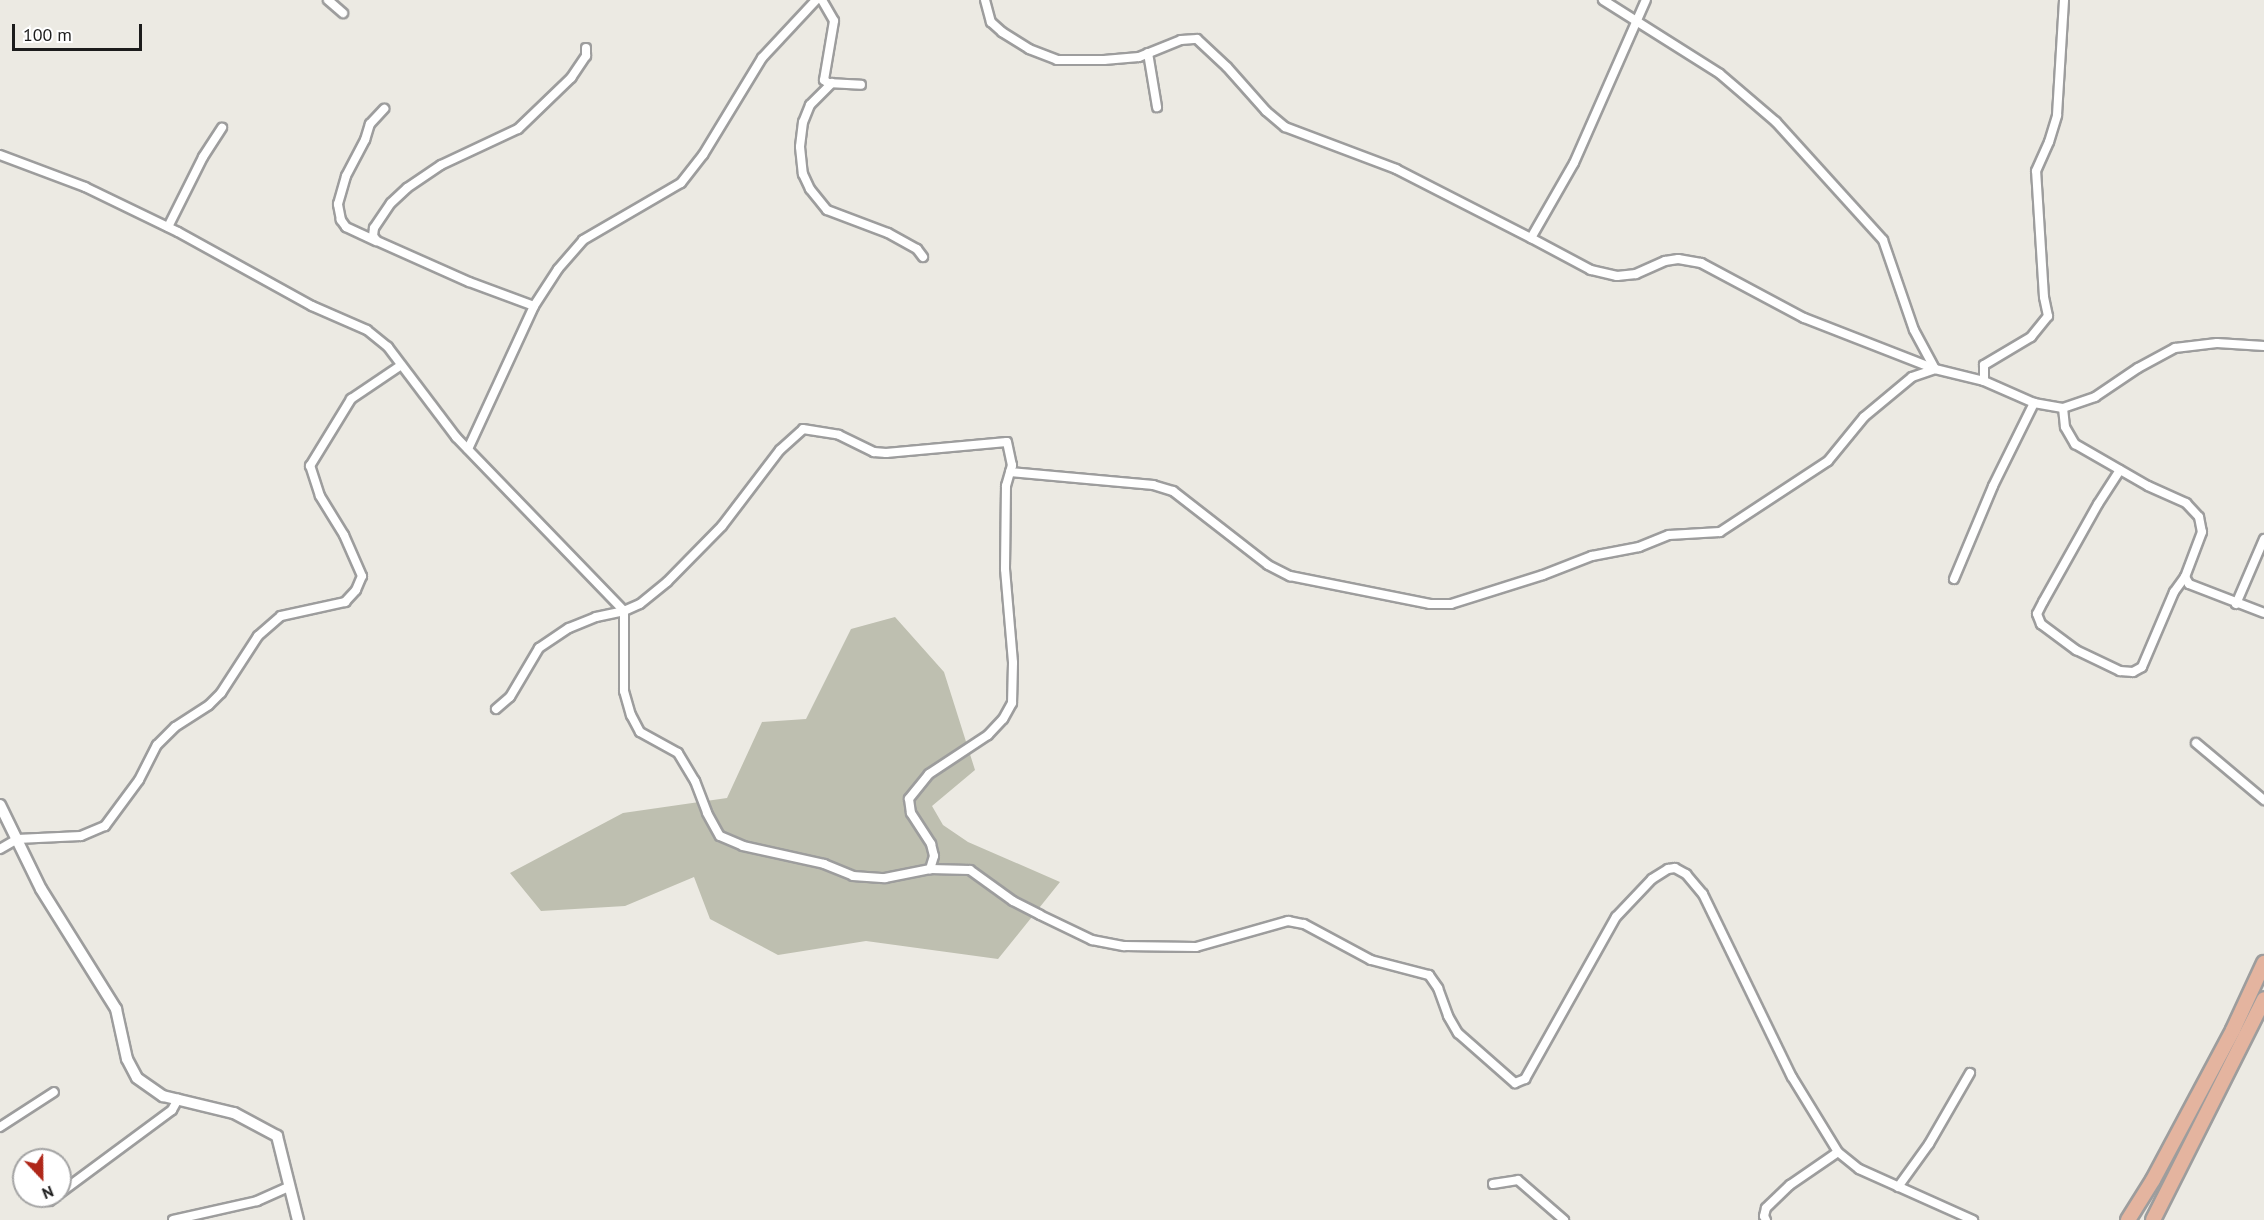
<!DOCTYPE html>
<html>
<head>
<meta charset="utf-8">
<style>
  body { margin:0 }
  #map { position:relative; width:2264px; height:1220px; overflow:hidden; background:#eceae3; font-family:"PT Sans",sans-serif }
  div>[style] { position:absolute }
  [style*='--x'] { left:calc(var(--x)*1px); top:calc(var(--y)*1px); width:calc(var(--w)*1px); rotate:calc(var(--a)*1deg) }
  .construction>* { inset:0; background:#bebfb0 }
  .roads { filter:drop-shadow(2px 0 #9d9d9d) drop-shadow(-2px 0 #9d9d9d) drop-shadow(0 2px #9d9d9d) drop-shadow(0 -2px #9d9d9d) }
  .minor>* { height:8px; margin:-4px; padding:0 4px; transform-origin:4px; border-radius:4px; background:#fff }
  .tertiary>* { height:10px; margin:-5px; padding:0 5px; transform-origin:5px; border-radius:5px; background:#fff }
  .trunk>* { height:14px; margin:-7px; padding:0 7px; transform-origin:7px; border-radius:7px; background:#e4b49f }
  span { translate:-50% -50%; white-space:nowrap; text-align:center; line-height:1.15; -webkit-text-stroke:5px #fff; paint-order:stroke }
  .north { position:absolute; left:12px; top:1148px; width:60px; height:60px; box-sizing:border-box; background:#fff; border:2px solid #a4a4a4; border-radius:50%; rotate:158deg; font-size:16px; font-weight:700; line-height:24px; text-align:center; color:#1c1c1c }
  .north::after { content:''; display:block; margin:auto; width:21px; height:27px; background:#af2719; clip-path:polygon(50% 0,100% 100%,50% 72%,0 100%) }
  .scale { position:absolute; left:12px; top:24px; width:130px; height:27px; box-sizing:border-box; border:3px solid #1c1c1c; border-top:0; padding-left:8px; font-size:18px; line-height:21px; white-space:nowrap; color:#1c1c1c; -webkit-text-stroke:4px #fff; paint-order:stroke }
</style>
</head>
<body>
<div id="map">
  <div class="construction">
    <div style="clip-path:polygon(895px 617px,944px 672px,975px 770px,932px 806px,943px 825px,968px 842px,1060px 882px,998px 959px,866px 941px,778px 955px,710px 919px,694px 877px,625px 906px,541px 911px,510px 873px,623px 813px,727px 798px,762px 722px,806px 719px,851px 629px)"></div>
  </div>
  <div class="roads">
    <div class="minor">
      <div style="--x:328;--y:0;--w:20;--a:41"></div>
      <div style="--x:822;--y:0;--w:24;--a:60"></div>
      <div style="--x:834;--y:21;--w:60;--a:99.6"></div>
      <div style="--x:824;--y:80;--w:5;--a:37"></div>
      <div style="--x:828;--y:83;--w:33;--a:3"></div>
      <div style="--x:985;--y:0;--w:23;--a:75"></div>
      <div style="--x:991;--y:22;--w:15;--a:42"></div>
      <div style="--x:1002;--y:32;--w:32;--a:32"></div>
      <div style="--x:1029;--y:49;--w:30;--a:21"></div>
      <div style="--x:1057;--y:60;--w:47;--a:0"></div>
      <div style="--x:1104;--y:60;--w:35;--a:-5"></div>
      <div style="--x:1139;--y:57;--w:45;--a:-22"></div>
      <div style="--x:1181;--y:40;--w:16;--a:-4"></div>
      <div style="--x:1197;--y:39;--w:41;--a:43"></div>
      <div style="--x:1227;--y:67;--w:59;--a:48.4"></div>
      <div style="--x:1266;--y:111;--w:25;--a:40"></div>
      <div style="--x:1285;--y:127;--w:119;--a:20.7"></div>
      <div style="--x:1396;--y:169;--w:152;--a:27.1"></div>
      <div style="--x:1531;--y:238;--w:86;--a:-60.2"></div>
      <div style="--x:1574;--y:163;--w:178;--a:-66.2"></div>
      <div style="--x:1603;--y:0;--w:138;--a:32.3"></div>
      <div style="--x:1720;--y:74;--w:74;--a:40.6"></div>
      <div style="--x:1776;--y:122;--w:159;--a:47.8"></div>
      <div style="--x:1883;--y:240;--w:95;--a:71"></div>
      <div style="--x:1914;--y:330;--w:44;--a:61.7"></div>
      <div style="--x:1935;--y:369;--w:50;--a:13.8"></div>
      <div style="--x:1984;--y:381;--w:55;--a:23.7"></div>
      <div style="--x:2034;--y:403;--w:29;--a:10"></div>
      <div style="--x:2063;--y:408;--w:34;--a:-19"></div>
      <div style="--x:2095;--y:397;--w:52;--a:-34"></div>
      <div style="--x:2138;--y:368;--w:42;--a:-28.4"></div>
      <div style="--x:2175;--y:348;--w:42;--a:-6.8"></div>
      <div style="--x:2217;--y:343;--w:47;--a:3.7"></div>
      <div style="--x:1148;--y:53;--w:55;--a:80.5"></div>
      <div style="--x:832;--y:83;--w:31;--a:135"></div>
      <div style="--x:810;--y:105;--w:18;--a:112"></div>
      <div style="--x:803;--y:122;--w:25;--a:97"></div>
      <div style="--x:800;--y:147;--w:27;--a:84"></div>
      <div style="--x:803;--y:174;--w:17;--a:65"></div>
      <div style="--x:810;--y:189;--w:27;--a:51"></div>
      <div style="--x:827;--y:210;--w:65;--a:20.7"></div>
      <div style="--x:888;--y:233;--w:33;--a:29"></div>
      <div style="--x:917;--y:249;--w:10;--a:53"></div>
      <div style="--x:0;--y:155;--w:91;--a:20.6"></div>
      <div style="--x:85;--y:187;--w:103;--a:25.8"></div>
      <div style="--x:178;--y:232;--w:153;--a:28.9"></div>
      <div style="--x:312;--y:306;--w:60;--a:23.6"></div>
      <div style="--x:367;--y:330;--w:27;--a:39"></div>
      <div style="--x:388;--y:347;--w:113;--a:52.9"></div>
      <div style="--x:456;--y:437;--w:242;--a:46"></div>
      <div style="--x:624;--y:611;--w:17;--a:-24"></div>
      <div style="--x:640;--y:604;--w:35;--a:-39"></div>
      <div style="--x:667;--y:582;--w:78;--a:-45.5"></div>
      <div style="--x:722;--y:526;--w:96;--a:-52.7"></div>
      <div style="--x:780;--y:450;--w:31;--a:-42"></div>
      <div style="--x:803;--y:429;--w:36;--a:9"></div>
      <div style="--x:839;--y:435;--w:39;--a:26"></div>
      <div style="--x:874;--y:452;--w:12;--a:5"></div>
      <div style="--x:886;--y:453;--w:121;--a:-5.2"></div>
      <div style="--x:1007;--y:442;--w:24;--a:78"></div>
      <div style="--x:1012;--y:465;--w:22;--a:106"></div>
      <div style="--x:1006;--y:486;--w:83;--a:90.7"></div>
      <div style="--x:1005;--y:569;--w:94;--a:85.1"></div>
      <div style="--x:1013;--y:663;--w:40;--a:91.4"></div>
      <div style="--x:1012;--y:703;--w:18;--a:119"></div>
      <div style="--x:1003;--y:719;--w:22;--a:133"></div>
      <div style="--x:988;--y:735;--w:71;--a:146.5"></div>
      <div style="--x:929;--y:774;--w:32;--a:129"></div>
      <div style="--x:909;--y:799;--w:14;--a:82"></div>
      <div style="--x:911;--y:813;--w:37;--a:57"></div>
      <div style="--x:931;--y:844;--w:12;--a:76"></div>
      <div style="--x:934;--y:856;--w:14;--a:107"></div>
      <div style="--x:168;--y:227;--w:78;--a:-63.4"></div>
      <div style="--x:203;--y:157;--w:35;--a:-57"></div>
      <div style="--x:376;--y:241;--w:33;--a:-155"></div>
      <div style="--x:346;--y:227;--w:9;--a:-126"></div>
      <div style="--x:341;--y:220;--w:16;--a:-101"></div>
      <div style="--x:338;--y:204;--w:29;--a:-74"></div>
      <div style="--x:346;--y:176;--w:41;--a:-62.2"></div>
      <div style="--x:365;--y:140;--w:17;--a:-73"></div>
      <div style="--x:370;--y:124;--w:21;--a:-47"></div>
      <div style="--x:534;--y:306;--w:69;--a:-159.7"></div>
      <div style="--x:469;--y:282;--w:101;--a:-156"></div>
      <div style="--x:377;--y:241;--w:6;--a:-129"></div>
      <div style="--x:373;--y:236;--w:8;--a:-83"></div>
      <div style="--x:374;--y:228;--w:30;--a:-56"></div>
      <div style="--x:391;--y:203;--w:22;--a:-43"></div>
      <div style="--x:407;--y:188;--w:41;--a:-34.1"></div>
      <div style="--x:441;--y:165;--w:85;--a:-25.1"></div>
      <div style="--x:518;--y:129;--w:74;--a:-43.9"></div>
      <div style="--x:571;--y:78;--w:27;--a:-56"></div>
      <div style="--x:586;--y:56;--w:8;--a:-90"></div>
      <div style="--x:1984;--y:381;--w:16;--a:-90"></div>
      <div style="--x:1984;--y:365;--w:55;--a:-30.8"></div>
      <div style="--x:2031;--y:337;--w:27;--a:-51"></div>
      <div style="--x:2048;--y:316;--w:19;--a:-102"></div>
      <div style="--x:2044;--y:297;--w:126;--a:-93.6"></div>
      <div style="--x:2036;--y:171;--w:32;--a:-66"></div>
      <div style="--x:2049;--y:142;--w:28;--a:-73"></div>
      <div style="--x:2057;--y:115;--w:115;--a:-86.5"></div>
      <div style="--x:2063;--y:408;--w:19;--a:84"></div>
      <div style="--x:2065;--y:427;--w:20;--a:60"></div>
      <div style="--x:2075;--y:444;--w:84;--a:29.9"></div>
      <div style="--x:2148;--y:486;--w:42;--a:24.1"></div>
      <div style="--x:2186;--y:503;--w:19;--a:47"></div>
      <div style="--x:2199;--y:517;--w:15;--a:79"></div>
      <div style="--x:2202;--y:532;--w:48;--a:110.7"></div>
      <div style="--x:2185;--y:577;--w:8;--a:60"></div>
      <div style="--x:2189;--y:584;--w:80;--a:21.1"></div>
      <div style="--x:468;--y:449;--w:157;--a:-65.2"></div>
      <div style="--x:534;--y:306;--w:44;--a:-57"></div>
      <div style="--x:558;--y:269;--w:38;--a:-49"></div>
      <div style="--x:583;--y:240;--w:113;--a:-30.2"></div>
      <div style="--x:681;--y:183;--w:36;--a:-52"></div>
      <div style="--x:703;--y:155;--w:114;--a:-58.7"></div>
      <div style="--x:762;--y:58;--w:79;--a:-47"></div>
      <div style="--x:2120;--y:470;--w:40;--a:122.9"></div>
      <div style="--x:2098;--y:504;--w:112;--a:119.3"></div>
      <div style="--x:2043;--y:602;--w:13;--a:117"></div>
      <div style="--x:2037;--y:614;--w:11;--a:68"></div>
      <div style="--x:2041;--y:624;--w:44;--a:36.6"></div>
      <div style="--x:2076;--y:650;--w:49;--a:25.5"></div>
      <div style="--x:2120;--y:671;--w:13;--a:4"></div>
      <div style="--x:2133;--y:672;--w:10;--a:-29"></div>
      <div style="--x:2142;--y:667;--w:82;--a:-66.9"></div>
      <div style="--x:2174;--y:592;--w:19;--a:-54"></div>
      <div style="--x:1010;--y:472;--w:144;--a:5.2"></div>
      <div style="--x:1153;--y:485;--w:21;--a:17"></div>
      <div style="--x:1173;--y:491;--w:120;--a:37.9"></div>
      <div style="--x:1268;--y:565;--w:25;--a:27"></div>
      <div style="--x:1290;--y:576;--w:143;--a:11.3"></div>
      <div style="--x:1430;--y:604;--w:21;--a:0"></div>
      <div style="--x:1451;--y:604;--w:96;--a:-17.5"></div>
      <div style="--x:1543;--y:575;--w:53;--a:-21.2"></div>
      <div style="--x:1592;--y:556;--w:48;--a:-10.8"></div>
      <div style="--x:1639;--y:547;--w:32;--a:-22"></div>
      <div style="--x:1669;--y:535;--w:51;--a:-3.4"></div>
      <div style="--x:1720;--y:532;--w:129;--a:-33.3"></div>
      <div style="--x:1828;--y:461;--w:57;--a:-50.7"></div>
      <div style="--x:1864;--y:417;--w:62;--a:-39.8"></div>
      <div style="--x:1912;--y:377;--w:24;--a:-19"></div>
      <div style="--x:1935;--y:369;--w:141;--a:-158.7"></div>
      <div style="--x:1804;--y:318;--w:117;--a:-151.9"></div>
      <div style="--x:1701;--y:263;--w:23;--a:-170"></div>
      <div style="--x:1678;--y:259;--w:13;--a:171"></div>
      <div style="--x:1665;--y:261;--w:32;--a:156"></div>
      <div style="--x:1636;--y:274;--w:19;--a:174"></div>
      <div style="--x:1617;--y:276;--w:27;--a:-167"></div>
      <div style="--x:1591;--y:270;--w:68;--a:-151.9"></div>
      <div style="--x:1954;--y:579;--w:101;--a:-67.2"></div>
      <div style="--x:1993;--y:486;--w:93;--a:-63.7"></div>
      <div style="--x:2236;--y:604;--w:71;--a:-66.7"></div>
      <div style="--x:496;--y:709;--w:18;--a:-41"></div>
      <div style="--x:510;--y:697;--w:57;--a:-59.4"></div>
      <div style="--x:539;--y:648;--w:36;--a:-34"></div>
      <div style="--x:569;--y:628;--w:29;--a:-22"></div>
      <div style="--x:596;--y:617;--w:29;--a:-12"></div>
      <div style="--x:624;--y:611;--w:80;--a:90"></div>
      <div style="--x:624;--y:691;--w:25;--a:74"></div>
      <div style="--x:631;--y:715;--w:19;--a:62"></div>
      <div style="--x:640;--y:732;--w:43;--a:28.9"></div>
      <div style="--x:678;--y:753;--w:33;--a:59"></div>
      <div style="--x:695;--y:781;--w:34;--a:69"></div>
      <div style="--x:707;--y:813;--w:26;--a:61"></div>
      <div style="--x:720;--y:836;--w:25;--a:23"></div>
      <div style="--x:743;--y:846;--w:83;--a:12.5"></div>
      <div style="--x:824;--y:864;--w:31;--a:22"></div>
      <div style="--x:853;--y:876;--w:32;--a:4"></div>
      <div style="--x:885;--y:878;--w:46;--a:-11.3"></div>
      <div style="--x:930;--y:869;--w:40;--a:1.4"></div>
      <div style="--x:970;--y:870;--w:53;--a:35.8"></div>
      <div style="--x:1013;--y:901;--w:30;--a:27"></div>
      <div style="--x:1040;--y:915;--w:58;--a:25.7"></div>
      <div style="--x:1092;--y:940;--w:33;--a:11"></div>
      <div style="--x:1124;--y:946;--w:72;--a:0.8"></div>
      <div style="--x:1196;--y:947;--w:96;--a:-15.8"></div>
      <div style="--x:1288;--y:921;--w:16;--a:11"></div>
      <div style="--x:1304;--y:924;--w:76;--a:28.2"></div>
      <div style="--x:1371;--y:960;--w:60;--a:14.5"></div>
      <div style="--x:1429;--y:975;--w:16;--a:55"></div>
      <div style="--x:1438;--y:988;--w:30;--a:70"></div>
      <div style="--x:1448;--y:1016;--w:20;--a:60"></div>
      <div style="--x:1458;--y:1033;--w:76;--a:41.3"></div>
      <div style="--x:1515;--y:1083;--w:11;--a:-22"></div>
      <div style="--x:1525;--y:1079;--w:186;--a:-60.7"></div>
      <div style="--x:1616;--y:917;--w:52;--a:-46.5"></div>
      <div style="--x:1652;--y:879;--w:19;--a:-32"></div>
      <div style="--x:1668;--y:869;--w:7;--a:-8"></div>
      <div style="--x:1675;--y:868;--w:13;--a:29"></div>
      <div style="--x:1686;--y:874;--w:26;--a:50"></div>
      <div style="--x:1703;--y:894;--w:203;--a:64.1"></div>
      <div style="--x:1792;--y:1077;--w:88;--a:58.5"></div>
      <div style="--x:1838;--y:1152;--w:27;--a:39"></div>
      <div style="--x:1859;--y:1169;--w:125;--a:24.1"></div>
      <div style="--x:2196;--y:743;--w:89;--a:40"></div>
      <div style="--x:0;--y:849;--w:20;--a:-30"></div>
      <div style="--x:17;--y:839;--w:64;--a:-2.7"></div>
      <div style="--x:81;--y:836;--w:26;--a:-23"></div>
      <div style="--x:105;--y:826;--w:57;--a:-53.5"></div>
      <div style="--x:139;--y:780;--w:39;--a:-63"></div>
      <div style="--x:157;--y:745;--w:25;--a:-45"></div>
      <div style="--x:175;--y:727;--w:40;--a:-32.9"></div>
      <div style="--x:209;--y:705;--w:17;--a:-45"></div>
      <div style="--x:221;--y:693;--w:68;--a:-57"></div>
      <div style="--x:258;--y:636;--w:30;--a:-41"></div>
      <div style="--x:281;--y:616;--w:66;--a:-12.3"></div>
      <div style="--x:345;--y:602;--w:16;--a:-47"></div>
      <div style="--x:356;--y:590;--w:15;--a:-67"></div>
      <div style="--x:362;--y:576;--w:45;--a:-113.7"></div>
      <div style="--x:344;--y:535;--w:46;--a:-121.6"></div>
      <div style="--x:320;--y:496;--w:32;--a:-108"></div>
      <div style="--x:310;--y:466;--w:79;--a:-58.5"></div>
      <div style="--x:351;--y:399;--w:59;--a:-34"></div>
      <div style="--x:0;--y:1127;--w:64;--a:-32.9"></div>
      <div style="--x:1493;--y:1184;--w:25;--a:-9"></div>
      <div style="--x:1518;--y:1180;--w:61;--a:41"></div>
      <div style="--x:1898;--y:1187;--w:53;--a:-54.2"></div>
      <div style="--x:1929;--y:1144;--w:82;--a:-60"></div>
      <div style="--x:60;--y:1193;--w:139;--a:-36.5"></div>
      <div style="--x:172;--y:1110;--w:13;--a:-61"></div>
      <div style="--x:50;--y:1201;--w:8;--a:-40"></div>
      <div style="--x:173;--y:1220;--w:86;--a:-12.7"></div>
      <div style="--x:257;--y:1201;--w:35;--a:-24"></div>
      <div style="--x:1766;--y:1220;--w:4;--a:-117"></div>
      <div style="--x:1764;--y:1216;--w:8;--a:-76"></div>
      <div style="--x:1766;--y:1208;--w:33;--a:-44"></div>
      <div style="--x:1790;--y:1185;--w:58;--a:-34.5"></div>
    </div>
    <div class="tertiary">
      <div style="--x:0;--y:805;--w:93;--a:64"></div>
      <div style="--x:41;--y:889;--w:142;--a:58"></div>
      <div style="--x:116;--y:1009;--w:51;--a:77.6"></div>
      <div style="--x:127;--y:1059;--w:21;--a:62"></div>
      <div style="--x:137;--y:1078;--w:32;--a:35"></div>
      <div style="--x:163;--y:1096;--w:73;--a:13.5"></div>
      <div style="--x:234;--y:1113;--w:49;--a:28.1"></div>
      <div style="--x:277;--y:1136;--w:87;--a:76"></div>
    </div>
    <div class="trunk">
      <div style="--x:2128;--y:1220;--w:47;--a:-58"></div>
      <div style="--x:2153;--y:1180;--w:170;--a:-61.9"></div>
      <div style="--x:2233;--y:1030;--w:74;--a:-65.2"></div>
      <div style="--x:2153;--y:1220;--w:247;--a:-63.3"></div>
    </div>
  </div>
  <div class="north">N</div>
  <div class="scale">100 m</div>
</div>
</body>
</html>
